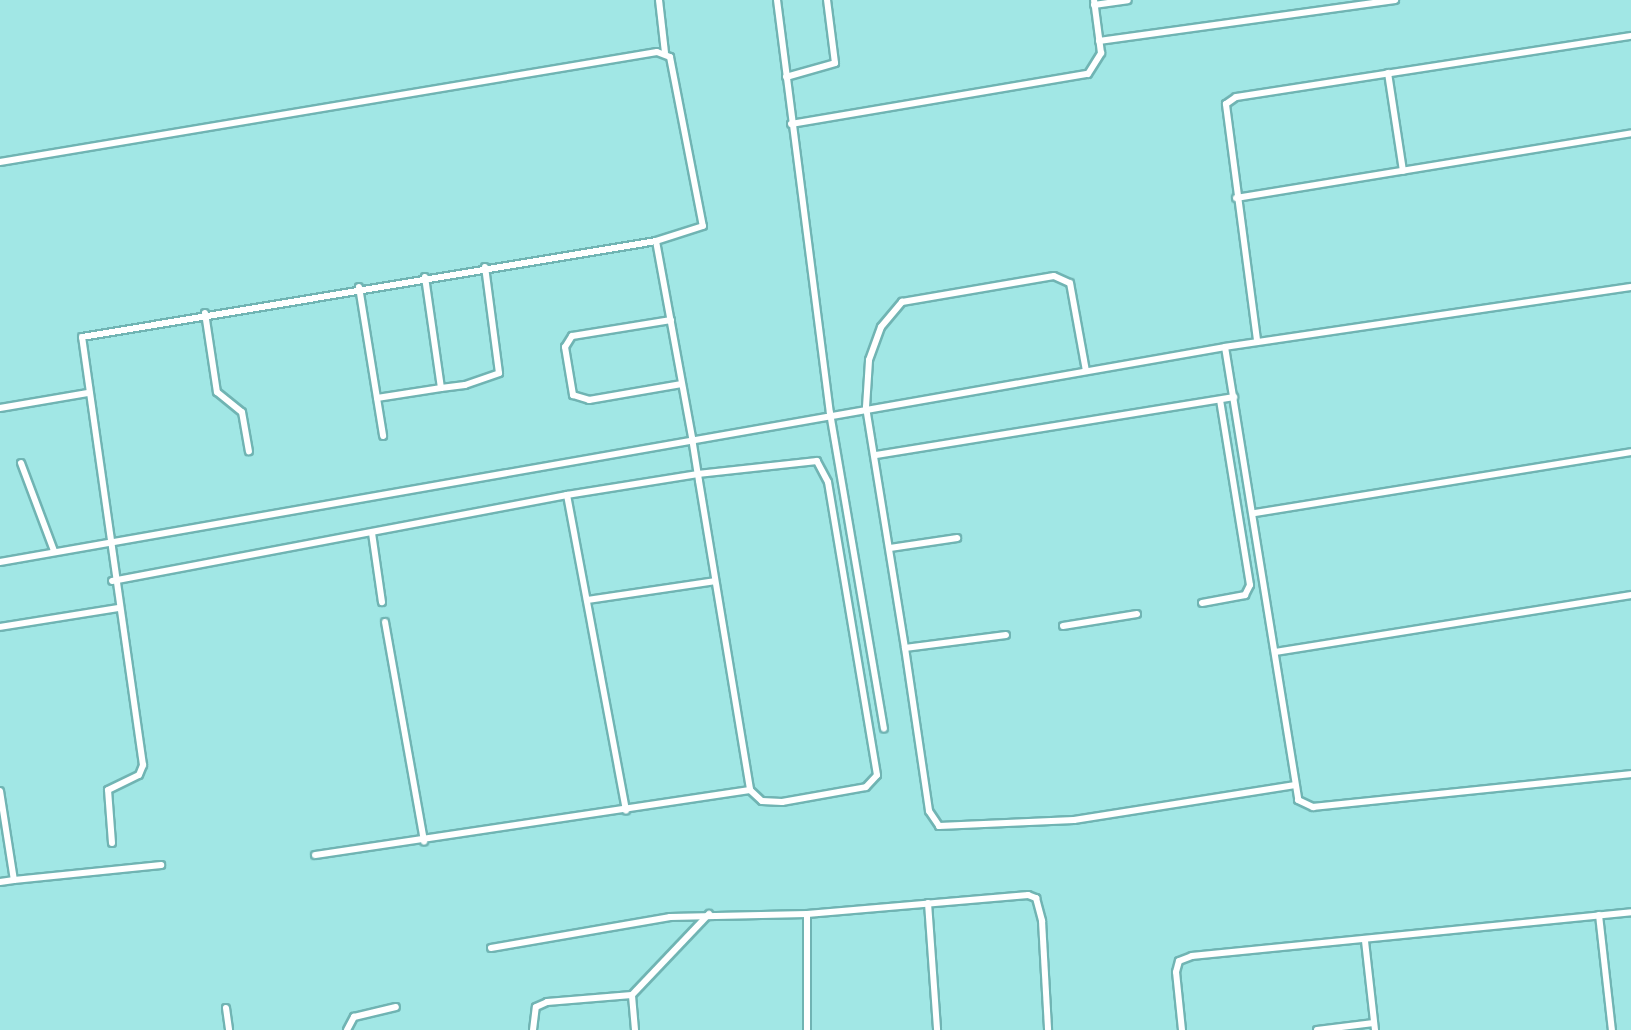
<!DOCTYPE html>
<html>
<head>
<meta charset="utf-8">
<style>
  body { margin:0 }
  #map { position:relative; width:1631px; height:1030px; overflow:hidden; background:#a1e7e5; font-family:"PT Serif",serif }
  div>[style] { position:absolute }
  [style*='--x'] { left:calc(var(--x)*1px); top:calc(var(--y)*1px); width:calc(var(--w)*1px); rotate:calc(var(--a)*1deg) }
  .roads { filter:drop-shadow(2px 0 #70b4b3) drop-shadow(-2px 0 #70b4b3) drop-shadow(0 2px #70b4b3) drop-shadow(0 -2px #70b4b3) }
  .lane>* { height:6px; margin:-3px; padding:0 3px; transform-origin:3px; border-radius:3px; background:#fff }
  span { translate:-50% -50%; white-space:nowrap; text-align:center; line-height:1.15; -webkit-text-stroke:6px #a1e7e5; paint-order:stroke }
</style>
</head>
<body>
<div id="map">
  <div class="roads">
    <div class="lane">
      <div style="--x:659;--y:0;--w:53;--a:83.5"></div>
      <div style="--x:777;--y:0;--w:416;--a:82.7"></div>
      <div style="--x:830;--y:413;--w:320;--a:80.3"></div>
      <div style="--x:1094;--y:5;--w:34;--a:-8"></div>
      <div style="--x:1099;--y:41;--w:299;--a:-7.9"></div>
      <div style="--x:1388;--y:73;--w:99;--a:81.3"></div>
      <div style="--x:786;--y:77;--w:51;--a:-15.9"></div>
      <div style="--x:835;--y:63;--w:64;--a:-97.2"></div>
      <div style="--x:791;--y:124;--w:301;--a:-9.6"></div>
      <div style="--x:1088;--y:74;--w:25;--a:-58"></div>
      <div style="--x:1101;--y:53;--w:53;--a:-97.5"></div>
      <div style="--x:0;--y:162;--w:666;--a:-9.5"></div>
      <div style="--x:657;--y:52;--w:14;--a:21"></div>
      <div style="--x:670;--y:57;--w:172;--a:79"></div>
      <div style="--x:703;--y:226;--w:49;--a:162.3"></div>
      <div style="--x:656;--y:241;--w:200;--a:79.6"></div>
      <div style="--x:692;--y:438;--w:36;--a:81"></div>
      <div style="--x:698;--y:474;--w:7;--a:82"></div>
      <div style="--x:699;--y:481;--w:313;--a:80.6"></div>
      <div style="--x:750;--y:790;--w:16;--a:43"></div>
      <div style="--x:762;--y:801;--w:20;--a:3"></div>
      <div style="--x:782;--y:802;--w:85;--a:-10.1"></div>
      <div style="--x:866;--y:787;--w:16;--a:-47"></div>
      <div style="--x:877;--y:775;--w:297;--a:-99.5"></div>
      <div style="--x:828;--y:482;--w:24;--a:-118"></div>
      <div style="--x:817;--y:461;--w:120;--a:173.8"></div>
      <div style="--x:698;--y:474;--w:133;--a:170.9"></div>
      <div style="--x:567;--y:495;--w:463;--a:169.3"></div>
      <div style="--x:1236;--y:198;--w:400;--a:-9.3"></div>
      <div style="--x:425;--y:277;--w:112;--a:81.8"></div>
      <div style="--x:441;--y:388;--w:24;--a:-7"></div>
      <div style="--x:465;--y:385;--w:36;--a:-19"></div>
      <div style="--x:499;--y:373;--w:107;--a:-97.5"></div>
      <div style="--x:359;--y:287;--w:151;--a:80.8"></div>
      <div style="--x:1631;--y:287;--w:410;--a:171.6"></div>
      <div style="--x:1225;--y:347;--w:459;--a:80.8"></div>
      <div style="--x:1298;--y:800;--w:17;--a:25"></div>
      <div style="--x:1313;--y:807;--w:320;--a:-5.9"></div>
      <div style="--x:205;--y:313;--w:80;--a:81.4"></div>
      <div style="--x:217;--y:392;--w:32;--a:39"></div>
      <div style="--x:242;--y:412;--w:40;--a:80"></div>
      <div style="--x:671;--y:320;--w:100;--a:170.8"></div>
      <div style="--x:572;--y:336;--w:13;--a:122"></div>
      <div style="--x:565;--y:347;--w:49;--a:80.5"></div>
      <div style="--x:573;--y:395;--w:17;--a:17"></div>
      <div style="--x:589;--y:400;--w:94;--a:-9.8"></div>
      <div style="--x:1257;--y:340;--w:238;--a:-97.5"></div>
      <div style="--x:1226;--y:104;--w:12;--a:-35"></div>
      <div style="--x:1236;--y:97;--w:400;--a:-8.8"></div>
      <div style="--x:377;--y:398;--w:65;--a:-8.9"></div>
      <div style="--x:0;--y:408;--w:89;--a:-9.7"></div>
      <div style="--x:876;--y:455;--w:363;--a:-9.2"></div>
      <div style="--x:21;--y:463;--w:94;--a:69.4"></div>
      <div style="--x:567;--y:495;--w:321;--a:79.4"></div>
      <div style="--x:1255;--y:513;--w:381;--a:-9.2"></div>
      <div style="--x:372;--y:533;--w:70;--a:81.8"></div>
      <div style="--x:890;--y:548;--w:68;--a:-8.5"></div>
      <div style="--x:0;--y:562;--w:1244;--a:-9.95"></div>
      <div style="--x:587;--y:600;--w:129;--a:-8.4"></div>
      <div style="--x:1202;--y:603;--w:44;--a:-10.5"></div>
      <div style="--x:1245;--y:595;--w:11;--a:-63"></div>
      <div style="--x:1250;--y:585;--w:187;--a:-99.2"></div>
      <div style="--x:385;--y:622;--w:223;--a:79.9"></div>
      <div style="--x:1063;--y:626;--w:75;--a:-9.2"></div>
      <div style="--x:0;--y:627;--w:120;--a:-9.1"></div>
      <div style="--x:1006;--y:635;--w:102;--a:172.7"></div>
      <div style="--x:905;--y:648;--w:244;--a:-99.2"></div>
      <div style="--x:866;--y:407;--w:47;--a:-86.3"></div>
      <div style="--x:869;--y:360;--w:35;--a:-70"></div>
      <div style="--x:881;--y:327;--w:33;--a:-50"></div>
      <div style="--x:902;--y:302;--w:154;--a:-9.7"></div>
      <div style="--x:1054;--y:276;--w:17;--a:24"></div>
      <div style="--x:1070;--y:283;--w:89;--a:79.7"></div>
      <div style="--x:905;--y:648;--w:165;--a:81.6"></div>
      <div style="--x:929;--y:811;--w:18;--a:56"></div>
      <div style="--x:939;--y:826;--w:135;--a:-2.5"></div>
      <div style="--x:1074;--y:820;--w:224;--a:-9"></div>
      <div style="--x:1275;--y:652;--w:361;--a:-9.1"></div>
      <div style="--x:0;--y:791;--w:90;--a:81.1"></div>
      <div style="--x:14;--y:880;--w:14;--a:172"></div>
      <div style="--x:112;--y:843;--w:53;--a:-94.3"></div>
      <div style="--x:108;--y:790;--w:34;--a:-26"></div>
      <div style="--x:139;--y:775;--w:11;--a:-68"></div>
      <div style="--x:143;--y:765;--w:432;--a:-98.1"></div>
      <div style="--x:82;--y:337;--w:582;--a:-9.49"></div>
      <div style="--x:315;--y:855;--w:440;--a:-8.5"></div>
      <div style="--x:14;--y:880;--w:148;--a:-5.8"></div>
      <div style="--x:928;--y:903;--w:127;--a:85.9"></div>
      <div style="--x:1599;--y:915;--w:116;--a:83.6"></div>
      <div style="--x:1365;--y:941;--w:90;--a:83.6"></div>
      <div style="--x:491;--y:948;--w:182;--a:-9.8"></div>
      <div style="--x:670;--y:917;--w:137;--a:-1.3"></div>
      <div style="--x:226;--y:1008;--w:22;--a:82"></div>
      <div style="--x:347;--y:1030;--w:15;--a:-62"></div>
      <div style="--x:354;--y:1017;--w:43;--a:-13.4"></div>
      <div style="--x:533;--y:1030;--w:23;--a:-83"></div>
      <div style="--x:536;--y:1007;--w:12;--a:-24"></div>
      <div style="--x:547;--y:1002;--w:85;--a:-4.7"></div>
      <div style="--x:635;--y:1030;--w:35;--a:-95"></div>
      <div style="--x:632;--y:995;--w:112;--a:-46.5"></div>
      <div style="--x:807;--y:1030;--w:116;--a:-90"></div>
      <div style="--x:807;--y:914;--w:222;--a:-4.9"></div>
      <div style="--x:1028;--y:895;--w:9;--a:21"></div>
      <div style="--x:1036;--y:898;--w:24;--a:75"></div>
      <div style="--x:1042;--y:921;--w:109;--a:86.8"></div>
      <div style="--x:1182;--y:1030;--w:58;--a:-95.9"></div>
      <div style="--x:1176;--y:972;--w:11;--a:-75"></div>
      <div style="--x:1179;--y:961;--w:14;--a:-21"></div>
      <div style="--x:1192;--y:956;--w:441;--a:-5.7"></div>
      <div style="--x:1317;--y:1030;--w:57;--a:-7"></div>
    </div>
  </div>
</div>
</body>
</html>
